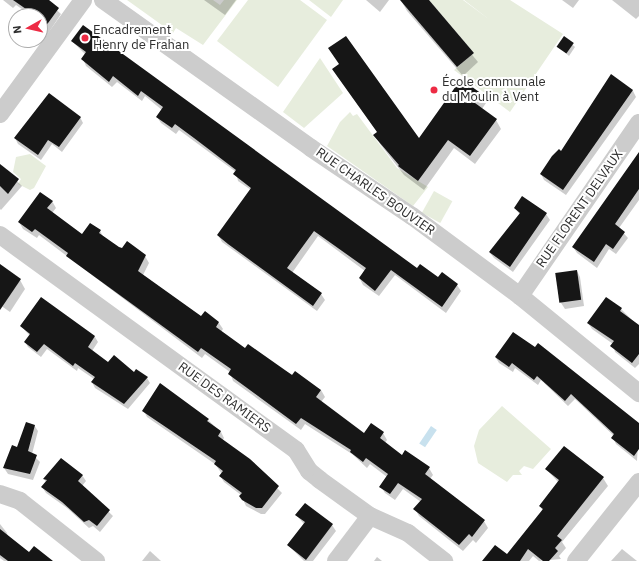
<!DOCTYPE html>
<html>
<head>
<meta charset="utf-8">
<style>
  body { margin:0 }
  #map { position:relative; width:639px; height:561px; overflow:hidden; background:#fff; font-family:"IBM Plex Sans",sans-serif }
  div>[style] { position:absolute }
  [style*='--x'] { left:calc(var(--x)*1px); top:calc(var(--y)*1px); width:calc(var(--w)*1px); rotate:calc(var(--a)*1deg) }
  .green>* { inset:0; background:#e7eddd; transform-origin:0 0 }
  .water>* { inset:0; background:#c8e1ee; transform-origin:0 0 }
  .shadow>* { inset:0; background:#0003 }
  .building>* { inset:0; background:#161616; transform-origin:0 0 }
  .minor>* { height:18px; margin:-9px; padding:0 9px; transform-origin:9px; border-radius:9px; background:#ccc }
  .dots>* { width:11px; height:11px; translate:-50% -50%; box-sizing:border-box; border:2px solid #fff; border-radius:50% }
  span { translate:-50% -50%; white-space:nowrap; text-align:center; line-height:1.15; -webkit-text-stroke:4px #fff; paint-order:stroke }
  .poi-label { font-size:13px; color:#2f2f2f }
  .left { translate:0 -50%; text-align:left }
  .street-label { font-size:13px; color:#2f2f2f }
  .north { position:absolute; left:8px; top:8px; width:40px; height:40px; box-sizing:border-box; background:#fff; border:1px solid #acacac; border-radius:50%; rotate:262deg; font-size:11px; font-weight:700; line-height:16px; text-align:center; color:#2f2f2f }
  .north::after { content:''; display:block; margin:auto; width:14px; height:18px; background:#ed2b44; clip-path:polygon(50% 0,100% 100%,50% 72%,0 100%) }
</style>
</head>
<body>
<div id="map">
  <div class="green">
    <div style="clip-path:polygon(127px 0,213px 0,220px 5px,224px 0,237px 0,203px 45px,176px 28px,173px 33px)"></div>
    <div style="clip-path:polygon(248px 0,300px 0,327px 20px,278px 87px,217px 41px)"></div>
    <div style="clip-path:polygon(309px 0,343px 0,331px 17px)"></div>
    <div style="clip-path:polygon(429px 0,463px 0,490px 20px,464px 0,510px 0,563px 34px,510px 112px,454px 70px,474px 53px)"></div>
    <div style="clip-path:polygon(320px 58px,343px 93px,304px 128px,283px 112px)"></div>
    <div style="clip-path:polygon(350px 112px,353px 116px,357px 114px,397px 168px,428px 187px,413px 206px,327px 146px,340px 122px)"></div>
    <div style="clip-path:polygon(30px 154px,46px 166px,34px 188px,30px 190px,18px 184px,21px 179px,13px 172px,16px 157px)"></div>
    <div style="left:434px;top:191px;width:21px;height:25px;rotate:29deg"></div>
    <div style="clip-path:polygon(502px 406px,551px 449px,533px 469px,524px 466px,519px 471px,522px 475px,513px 475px,507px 482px,478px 463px,474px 446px,479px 430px)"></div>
  </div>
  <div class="water">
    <div style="left:431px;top:426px;width:7px;height:21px;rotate:34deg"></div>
  </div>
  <div class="shadow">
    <div style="clip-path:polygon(3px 0,46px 0,61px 14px,47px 35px,40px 30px,40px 16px,32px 16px,16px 5px,13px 8px)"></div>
    <div style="clip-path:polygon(204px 0,236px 0,225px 15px)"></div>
    <div style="clip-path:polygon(366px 0,389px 0,380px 12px)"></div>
    <div style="clip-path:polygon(404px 0,427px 0,478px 62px,463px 76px,407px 11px,402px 2px)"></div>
    <div style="clip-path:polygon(562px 0,579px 0,573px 8px)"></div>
    <div style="clip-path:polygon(612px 0,639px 0,639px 16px,636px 19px)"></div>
    <div style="clip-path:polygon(564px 37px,575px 47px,569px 56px,558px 46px)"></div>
    <div style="clip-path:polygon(72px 41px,417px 269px,457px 285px,461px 291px,446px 313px,395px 275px,379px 296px,363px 285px,360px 279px,365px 271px,318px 236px,292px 273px,321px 294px,325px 300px,317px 311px,222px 242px,218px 235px,251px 190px,238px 181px,236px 172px,179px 130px,176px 134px,161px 123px,157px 117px,162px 110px,145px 96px,142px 101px,117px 82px,112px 87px,86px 66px,83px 59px,86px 55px)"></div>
    <div style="clip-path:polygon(611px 76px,633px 91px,636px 97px,566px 195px,544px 180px,541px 174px,561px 152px)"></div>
    <div style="clip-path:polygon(339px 78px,419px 140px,481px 94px,486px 103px,482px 109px,496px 120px,501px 129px,475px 164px,454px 148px,424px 190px,404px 175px,380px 144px,375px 135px,378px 133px)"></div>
    <div style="clip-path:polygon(80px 117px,83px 123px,62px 152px,52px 144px,41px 160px,18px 144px,15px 138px)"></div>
    <div style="clip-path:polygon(639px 153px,639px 200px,619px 228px,628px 238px,616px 254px,609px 249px,597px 268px,577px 253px,573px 247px)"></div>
    <div style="clip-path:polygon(0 165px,22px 186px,1px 210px,0 209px)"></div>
    <div style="clip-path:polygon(522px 197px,546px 214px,550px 220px,513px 272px,494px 258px,490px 253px,520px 215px,515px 208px)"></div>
    <div style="clip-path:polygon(52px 201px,56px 208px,52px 213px,82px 235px,100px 231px,104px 238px,119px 248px,145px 256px,149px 263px,143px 275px,201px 318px,205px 313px,219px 323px,223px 329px,221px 332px,246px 350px,321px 390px,325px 397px,321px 402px,364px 434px,371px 424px,383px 433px,387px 440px,385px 443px,402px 456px,429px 468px,433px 475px,430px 479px,484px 521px,488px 528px,476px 543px,473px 540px,463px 551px,419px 516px,415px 509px,421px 502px,403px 489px,395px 500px,385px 493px,381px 487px,387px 477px,370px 464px,367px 468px,352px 454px,305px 424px,301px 430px,233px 381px,230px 372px,205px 354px,202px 358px,39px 235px,37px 238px,23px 229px,19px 222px)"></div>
    <div style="clip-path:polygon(0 266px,20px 280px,25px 289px,10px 312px,0 305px)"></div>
    <div style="clip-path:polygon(577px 271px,580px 277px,584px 306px,565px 309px,561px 303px)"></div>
    <div style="clip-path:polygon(41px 298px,95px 337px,98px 342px,92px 351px,109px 363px,147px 378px,150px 383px,128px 409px,95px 388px,92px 382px,94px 379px,78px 368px,77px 371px,47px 349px,41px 357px,28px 347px,25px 342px,30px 336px,21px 326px)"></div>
    <div style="clip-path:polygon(621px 309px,639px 327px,639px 364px,635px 368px,615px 352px,613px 344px,592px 329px,588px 323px)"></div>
    <div style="clip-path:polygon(513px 333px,639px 425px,637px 461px,616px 444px,613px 438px,614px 436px,575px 399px,568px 406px,541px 380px,538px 385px,515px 368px,513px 372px,499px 363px,496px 358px)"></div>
    <div style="clip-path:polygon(144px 411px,208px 420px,221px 432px,224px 438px,222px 441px,249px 460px,282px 493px,265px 514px,261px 514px,246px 506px,241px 495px,224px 482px,220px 476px,222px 474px,215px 464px,147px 417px)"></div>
    <div style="clip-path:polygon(34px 425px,38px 431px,32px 454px,40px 462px,33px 480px,8px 474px,4px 468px)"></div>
    <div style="clip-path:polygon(546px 469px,603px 478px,608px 486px,562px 542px,566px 548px,559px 556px,561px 559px,539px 561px,533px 556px,529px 561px,483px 561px,507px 556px,543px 511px,540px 506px,559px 483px)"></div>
    <div style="clip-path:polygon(82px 475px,86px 481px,82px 486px,113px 516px,100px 532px,93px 526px,89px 528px,67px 508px,46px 493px,42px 487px,46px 482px,44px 479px)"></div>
    <div style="clip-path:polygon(305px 504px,332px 525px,336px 531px,313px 561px,304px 561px,288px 545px,304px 524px,296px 515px)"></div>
    <div style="clip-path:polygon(0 524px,7px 533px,13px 561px,4px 561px,0 558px)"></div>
    <div style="clip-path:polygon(622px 549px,637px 561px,611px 561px)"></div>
    <div style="clip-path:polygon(150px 551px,161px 561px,142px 561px)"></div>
    <div style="clip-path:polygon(377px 557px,382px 561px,374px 561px)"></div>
  </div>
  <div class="building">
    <div style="clip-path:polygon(13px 0,49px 0,59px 8px,40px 34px,40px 16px,36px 16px)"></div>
    <div style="clip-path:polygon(400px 0,429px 0,474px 53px,457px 67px)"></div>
    <div style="clip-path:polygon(83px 25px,417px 268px,420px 264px,438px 277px,442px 272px,458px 284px,442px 307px,391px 270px,375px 291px,359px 278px,366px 268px,314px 231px,287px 268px,322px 293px,313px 306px,228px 244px,217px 235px,251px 188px,233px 174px,236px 170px,194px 138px,175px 124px,172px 128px,156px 117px,163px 107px,141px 91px,138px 96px,113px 76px,109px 82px,81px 59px,86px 52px,71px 41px)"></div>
    <div style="clip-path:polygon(346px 36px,419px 138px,461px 79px,482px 94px,475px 103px,497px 119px,470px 156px,448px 140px,418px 181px,398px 166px,399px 165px,373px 135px,377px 132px,332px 69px,339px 64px,328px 48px)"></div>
    <div style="left:564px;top:36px;width:12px;height:13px;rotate:35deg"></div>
    <div style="clip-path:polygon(611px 74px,633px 90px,563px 190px,540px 174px,552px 156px,559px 149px,561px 151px)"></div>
    <div style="clip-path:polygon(49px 93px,81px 117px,59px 147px,48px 140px,38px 155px,14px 138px)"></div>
    <div style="clip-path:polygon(639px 152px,639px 189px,615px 224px,625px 232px,613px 249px,606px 244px,594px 262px,572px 247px)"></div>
    <div style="clip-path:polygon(0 164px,19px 179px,8px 194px,0 186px)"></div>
    <div style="clip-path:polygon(40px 192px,53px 201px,47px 208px,82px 234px,90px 223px,101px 230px,99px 233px,119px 247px,122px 248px,127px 241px,146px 255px,138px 271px,201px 316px,205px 311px,219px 322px,216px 327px,245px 348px,248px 344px,292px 375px,295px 371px,321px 390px,316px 397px,364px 433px,371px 423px,384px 432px,380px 438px,402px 455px,405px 450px,430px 467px,425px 474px,485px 520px,472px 537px,469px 534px,459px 545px,413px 509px,422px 499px,398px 483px,390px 494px,379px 487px,388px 474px,366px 458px,363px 462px,350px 452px,351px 450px,301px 418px,296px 424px,228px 374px,231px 369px,201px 348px,198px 352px,66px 256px,68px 253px,35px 229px,32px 232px,18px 222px)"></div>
    <div style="clip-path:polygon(522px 196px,547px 213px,510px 267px,489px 252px,520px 213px,514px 208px)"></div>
    <div style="clip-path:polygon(0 264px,21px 279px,0 310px)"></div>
    <div style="left:577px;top:270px;width:30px;height:22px;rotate:82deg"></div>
    <div style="clip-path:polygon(41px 297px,95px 336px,88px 347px,108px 362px,114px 355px,134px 372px,136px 369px,148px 377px,124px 404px,91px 382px,95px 377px,75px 363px,73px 366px,44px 344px,37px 352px,24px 342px,30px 334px,20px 326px)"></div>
    <div style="clip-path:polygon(606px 297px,622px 308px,620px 311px,639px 325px,639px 354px,632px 363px,610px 346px,614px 341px,587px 323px)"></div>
    <div style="clip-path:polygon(513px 332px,535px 347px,538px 343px,639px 423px,639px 449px,634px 456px,611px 438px,614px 434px,571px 394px,565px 401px,537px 376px,534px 380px,512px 363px,509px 367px,495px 357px)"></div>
    <div style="clip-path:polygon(160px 383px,209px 419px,207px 421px,221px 431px,218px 436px,250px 459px,279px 486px,262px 508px,256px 508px,242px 500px,239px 496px,242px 493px,219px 476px,223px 471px,214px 464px,216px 461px,142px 411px)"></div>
    <div style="clip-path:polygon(26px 422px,35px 425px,28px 451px,37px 455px,30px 474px,3px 468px,12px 445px,17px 447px)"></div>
    <div style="clip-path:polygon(564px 446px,604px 477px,557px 536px,562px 540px,555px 548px,558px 551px,549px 561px,543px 561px,528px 549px,520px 561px,482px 561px,495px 545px,507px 554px,543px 509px,539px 506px,559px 480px,545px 469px)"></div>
    <div style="clip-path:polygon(61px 458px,83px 475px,78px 481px,110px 510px,97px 526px,89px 520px,84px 522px,62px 502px,41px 487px,47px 480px,43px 479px)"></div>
    <div style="clip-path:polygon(305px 503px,333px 524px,306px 560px,287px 545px,305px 522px,295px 515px)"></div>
    <div style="clip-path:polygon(0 529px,29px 552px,34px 546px,53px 561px,8px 561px,0 555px)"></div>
  </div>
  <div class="minor">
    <div style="--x:103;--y:0;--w:255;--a:35.4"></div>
    <div style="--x:311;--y:148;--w:122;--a:34"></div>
    <div style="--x:412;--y:216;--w:134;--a:36.5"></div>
    <div style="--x:520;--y:296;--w:154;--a:39.2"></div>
    <div style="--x:0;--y:114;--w:141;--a:-53.9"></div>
    <div style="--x:0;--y:235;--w:366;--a:36"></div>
    <div style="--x:296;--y:450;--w:25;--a:58"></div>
    <div style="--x:309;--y:471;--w:14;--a:39"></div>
    <div style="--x:320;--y:480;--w:62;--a:35.8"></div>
    <div style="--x:370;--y:516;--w:42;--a:24.1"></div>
    <div style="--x:408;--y:533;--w:46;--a:37.9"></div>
    <div style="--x:520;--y:296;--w:210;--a:-55.5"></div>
    <div style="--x:0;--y:494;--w:21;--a:19"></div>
    <div style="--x:20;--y:501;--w:97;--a:38.3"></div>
    <div style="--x:336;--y:561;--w:56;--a:-52.9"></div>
    <div style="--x:576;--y:561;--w:101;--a:-51.4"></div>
  </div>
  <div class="dots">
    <div style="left:85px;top:38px;background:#ed2b44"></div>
    <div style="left:434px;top:90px;background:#ed2b44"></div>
  </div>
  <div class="poi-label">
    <span class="left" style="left:93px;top:38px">Encadrement<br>Henry de Frahan</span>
    <span class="left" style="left:442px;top:90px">École communale<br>du Moulin à Vent</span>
  </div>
  <div class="street-label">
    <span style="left:375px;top:192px;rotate:35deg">RUE CHARLES BOUVIER</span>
    <span style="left:580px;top:209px;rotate:-55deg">RUE FLORENT DELVAUX</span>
    <span style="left:224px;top:398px;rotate:36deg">RUE DES RAMIERS</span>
  </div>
  <div class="north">N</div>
</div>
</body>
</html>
